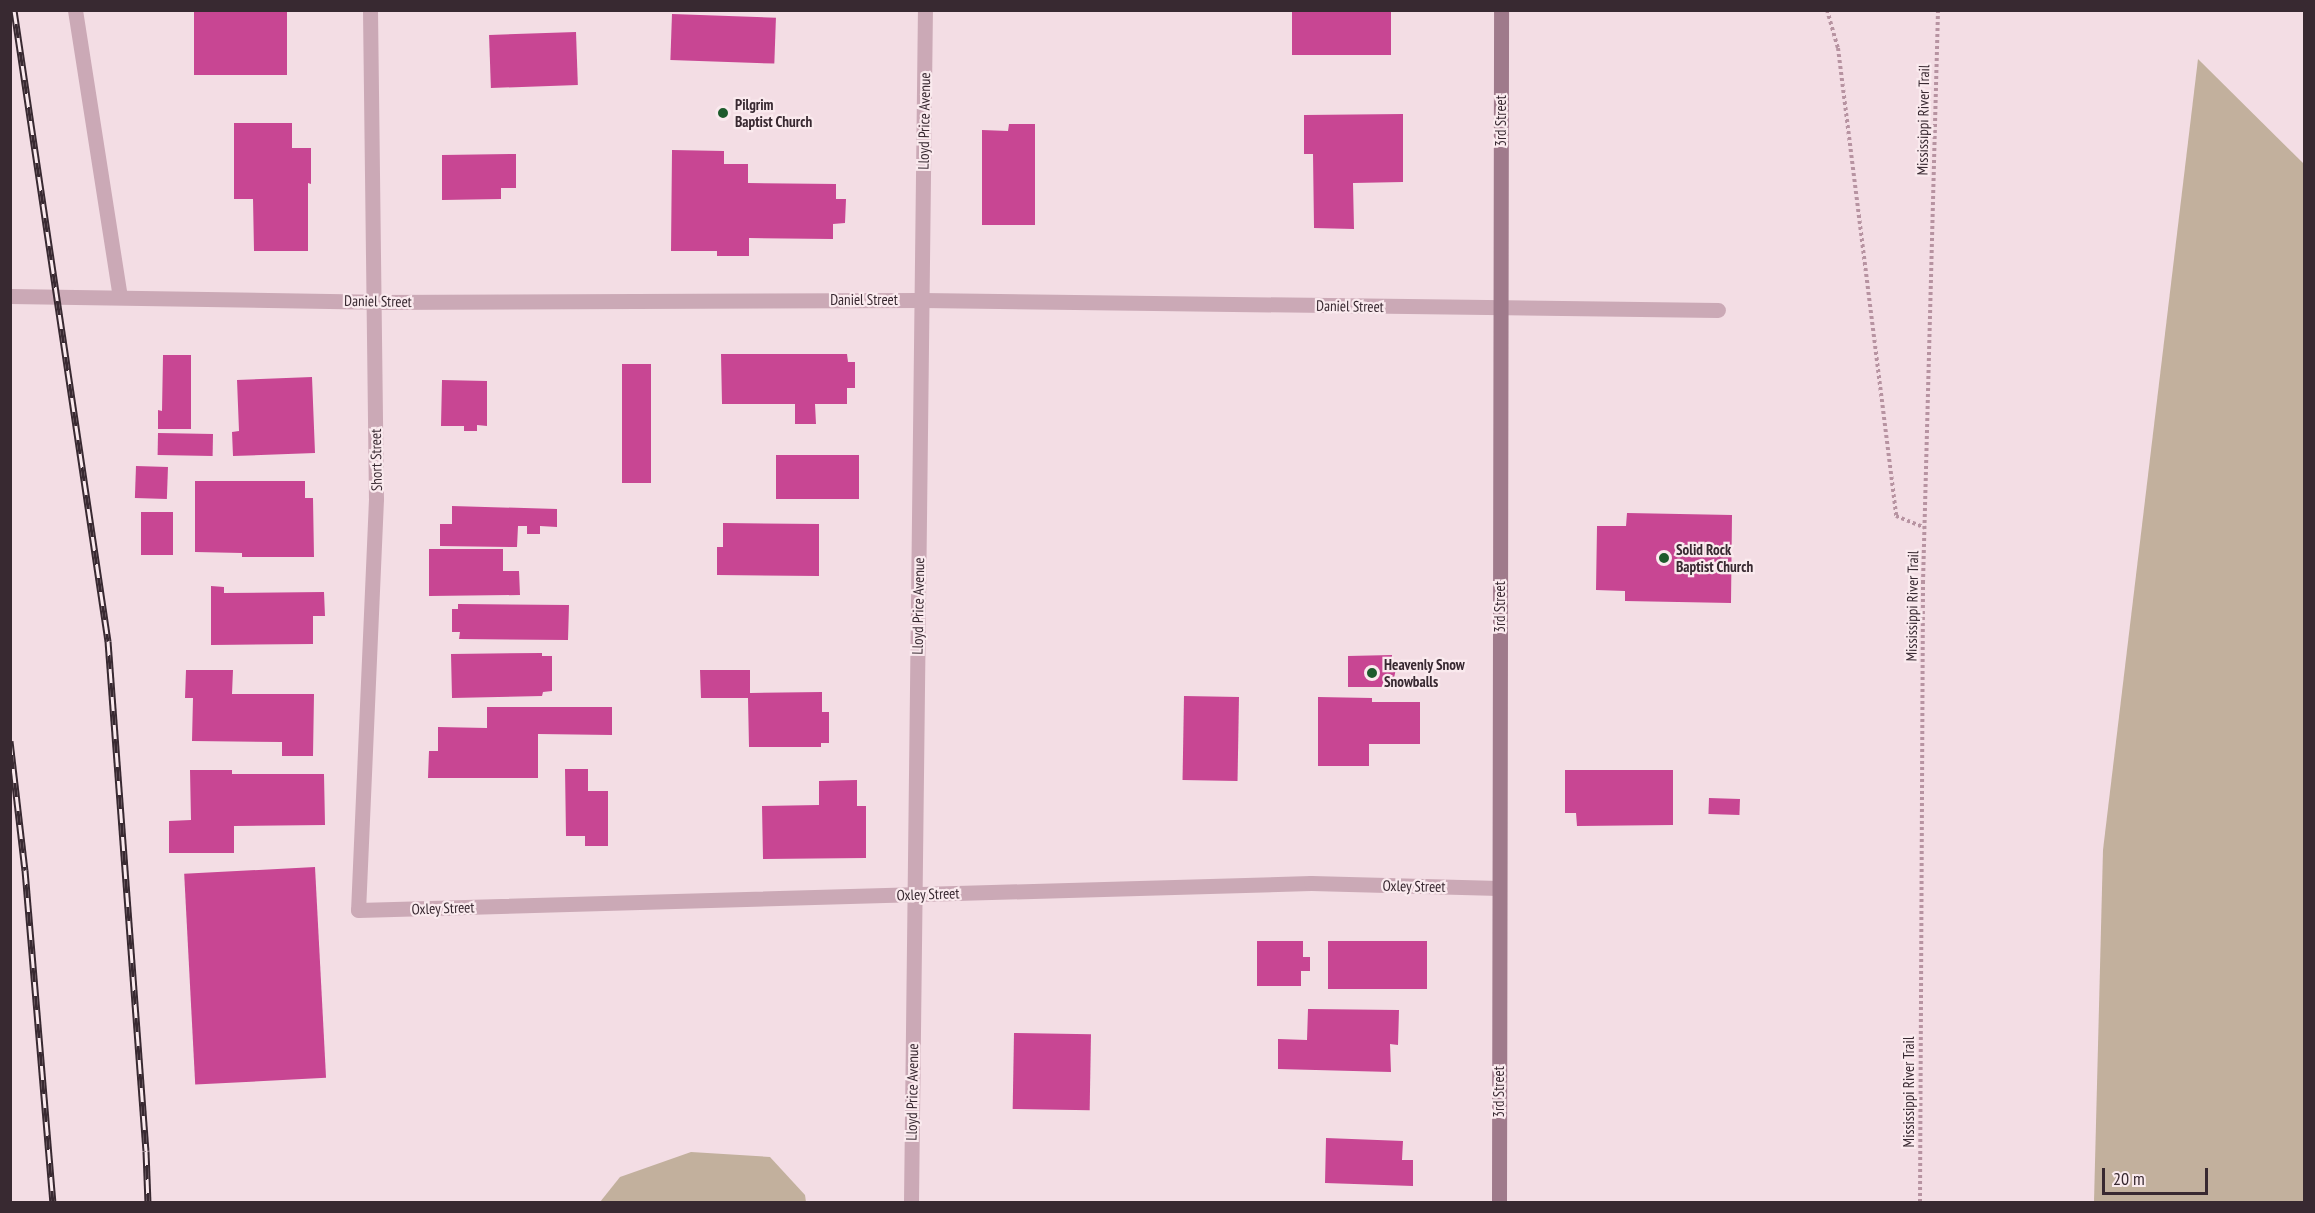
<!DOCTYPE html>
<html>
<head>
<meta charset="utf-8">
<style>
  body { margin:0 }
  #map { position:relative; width:2315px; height:1213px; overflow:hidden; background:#f3dde4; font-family:"PT Sans Narrow",sans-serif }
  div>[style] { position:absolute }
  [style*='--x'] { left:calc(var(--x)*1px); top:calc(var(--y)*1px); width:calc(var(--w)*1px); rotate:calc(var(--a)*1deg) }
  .green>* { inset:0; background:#c2b09d }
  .building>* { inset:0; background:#c84693; transform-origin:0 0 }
  .path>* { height:4px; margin-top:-2px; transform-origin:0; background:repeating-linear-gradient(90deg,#b793a1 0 3px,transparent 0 6px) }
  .lane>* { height:15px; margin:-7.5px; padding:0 7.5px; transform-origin:7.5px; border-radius:7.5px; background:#cba9b6 }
  .street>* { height:15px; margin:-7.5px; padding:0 7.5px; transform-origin:7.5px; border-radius:7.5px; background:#cba9b6 }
  .secondary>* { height:15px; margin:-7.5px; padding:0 7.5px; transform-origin:7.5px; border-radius:7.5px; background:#9f7a8b }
  .rail>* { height:7px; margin-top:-3.5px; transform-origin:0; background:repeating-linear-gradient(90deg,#faeaee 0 14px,#382931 0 28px); box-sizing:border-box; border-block:2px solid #382931 }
  .dots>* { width:16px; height:16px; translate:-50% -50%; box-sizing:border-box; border:3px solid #faeaee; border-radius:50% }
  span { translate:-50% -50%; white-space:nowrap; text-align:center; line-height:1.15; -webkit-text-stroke:4.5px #faeaee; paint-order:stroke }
  .poi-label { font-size:15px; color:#382931; font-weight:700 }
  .left { translate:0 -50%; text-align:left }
  .street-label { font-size:15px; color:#382931 }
  .frame { position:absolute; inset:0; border:12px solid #382931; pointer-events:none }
  .scale { position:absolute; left:2102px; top:1168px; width:106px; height:27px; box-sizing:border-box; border:3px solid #382931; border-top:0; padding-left:8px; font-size:18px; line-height:21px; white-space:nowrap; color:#382931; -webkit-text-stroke:4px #faeaee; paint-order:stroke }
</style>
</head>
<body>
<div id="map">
  <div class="green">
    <div style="clip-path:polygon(2198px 59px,2304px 164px,2304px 1202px,2094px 1202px,2103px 850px)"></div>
    <div style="clip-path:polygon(691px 1152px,770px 1157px,805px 1195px,806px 1202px,600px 1202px,620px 1177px)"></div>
  </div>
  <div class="building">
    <div style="left:194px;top:10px;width:93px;height:65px"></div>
    <div style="left:1292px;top:10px;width:99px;height:45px"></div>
    <div style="left:672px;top:14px;width:104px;height:46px;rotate:2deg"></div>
    <div style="left:576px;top:32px;width:53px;height:87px;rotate:88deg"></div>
    <div style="clip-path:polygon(1403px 114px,1403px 182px,1353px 183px,1354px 229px,1314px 228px,1313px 154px,1304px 154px,1304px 115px)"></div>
    <div style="clip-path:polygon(234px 123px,292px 123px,292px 148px,311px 148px,311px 184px,308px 183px,308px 251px,254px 251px,253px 199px,234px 199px)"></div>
    <div style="clip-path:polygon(1009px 124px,1035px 124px,1035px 225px,982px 225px,982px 130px,1008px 131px)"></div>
    <div style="clip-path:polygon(672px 150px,724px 151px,724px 164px,748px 164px,748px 183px,836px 184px,836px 199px,846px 199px,845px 223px,833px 224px,833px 239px,749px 238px,749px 256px,717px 256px,717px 251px,671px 251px)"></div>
    <div style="clip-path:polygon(516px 154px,516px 188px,501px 188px,501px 199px,442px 200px,442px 155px)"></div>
    <div style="clip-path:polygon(721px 354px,847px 354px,848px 362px,855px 362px,855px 388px,847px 388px,847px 404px,815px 404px,816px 424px,795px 424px,795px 404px,722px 404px)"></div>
    <div style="clip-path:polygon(163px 355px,191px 355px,191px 429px,158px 429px,158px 410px,162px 411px)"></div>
    <div style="left:622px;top:364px;width:29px;height:119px"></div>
    <div style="clip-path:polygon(312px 377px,315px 453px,233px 456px,232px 432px,239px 431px,237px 380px)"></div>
    <div style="clip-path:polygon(442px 380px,487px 381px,487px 426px,477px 425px,477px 431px,464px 431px,464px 426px,441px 426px)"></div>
    <div style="left:158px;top:433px;width:55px;height:22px;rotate:1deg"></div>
    <div style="left:859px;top:455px;width:44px;height:83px;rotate:90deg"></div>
    <div style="left:136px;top:466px;width:32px;height:32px;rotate:2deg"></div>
    <div style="clip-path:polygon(195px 481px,305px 481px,305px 498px,313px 498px,314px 557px,242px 557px,242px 553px,195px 552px)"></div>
    <div style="clip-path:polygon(452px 506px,557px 509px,557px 527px,540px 526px,540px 534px,527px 534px,527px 526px,518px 526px,517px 547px,440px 546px,440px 524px,452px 524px)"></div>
    <div style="left:141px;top:512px;width:32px;height:43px"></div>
    <div style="clip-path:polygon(1627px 513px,1732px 515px,1731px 603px,1625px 601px,1625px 591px,1596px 590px,1597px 526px,1626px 526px)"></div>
    <div style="clip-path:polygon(723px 523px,819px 524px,819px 576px,717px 575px,717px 547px,723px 547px)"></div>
    <div style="clip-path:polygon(429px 549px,503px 549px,503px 571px,519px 571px,520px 595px,429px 596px)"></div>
    <div style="clip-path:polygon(211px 586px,224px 587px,224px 593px,324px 592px,325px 616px,313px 616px,313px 644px,211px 645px)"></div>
    <div style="clip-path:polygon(458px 604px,569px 605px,568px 640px,459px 639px,460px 632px,452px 632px,452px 609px,458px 609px)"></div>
    <div style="clip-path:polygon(542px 653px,542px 656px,552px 656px,552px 691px,543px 692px,542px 696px,452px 698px,451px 654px)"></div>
    <div style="clip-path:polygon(1392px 655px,1391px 668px,1396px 669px,1392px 687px,1348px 687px,1348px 656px)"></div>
    <div style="clip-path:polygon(186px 670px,233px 670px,232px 694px,314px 694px,313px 756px,282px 756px,282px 742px,192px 741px,193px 698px,185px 698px)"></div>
    <div style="clip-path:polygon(700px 670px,750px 670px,750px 693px,822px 692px,822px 712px,829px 712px,829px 743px,821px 743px,821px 747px,749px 747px,748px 698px,701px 698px)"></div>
    <div style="left:1184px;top:696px;width:55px;height:84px;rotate:1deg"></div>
    <div style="clip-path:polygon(1318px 697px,1372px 698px,1372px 702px,1420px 702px,1420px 744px,1369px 744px,1369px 766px,1318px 766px)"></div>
    <div style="clip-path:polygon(487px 707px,612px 707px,612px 735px,538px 734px,538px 778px,428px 778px,429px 751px,438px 751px,438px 727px,487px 728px)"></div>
    <div style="clip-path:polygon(565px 769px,588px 769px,588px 791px,608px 791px,608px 846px,585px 846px,585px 836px,566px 836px)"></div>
    <div style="clip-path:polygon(190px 770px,232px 770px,232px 774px,324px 774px,325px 825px,234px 826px,234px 853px,169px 853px,169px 821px,191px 820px)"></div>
    <div style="clip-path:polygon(1565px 770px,1673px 770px,1673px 825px,1577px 826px,1576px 813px,1565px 813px)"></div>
    <div style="clip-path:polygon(857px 780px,857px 806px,866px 806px,866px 858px,763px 859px,762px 806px,819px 805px,819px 781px)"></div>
    <div style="left:1709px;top:798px;width:31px;height:16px;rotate:2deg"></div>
    <div style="left:315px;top:867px;width:211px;height:131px;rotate:87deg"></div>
    <div style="clip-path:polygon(1257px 941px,1303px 941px,1303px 957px,1310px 957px,1310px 971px,1301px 971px,1301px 986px,1257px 986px)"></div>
    <div style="left:1328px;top:941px;width:99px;height:48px"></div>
    <div style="clip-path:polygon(1308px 1009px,1399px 1010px,1398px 1045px,1390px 1044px,1391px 1072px,1278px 1069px,1278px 1039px,1307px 1040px)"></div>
    <div style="left:1014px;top:1033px;width:77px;height:76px;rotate:1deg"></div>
    <div style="clip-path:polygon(1326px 1138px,1403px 1141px,1402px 1160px,1413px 1160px,1413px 1186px,1325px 1183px)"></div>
  </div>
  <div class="path">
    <div style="--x:1827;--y:10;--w:40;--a:74"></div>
    <div style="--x:1838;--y:48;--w:472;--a:82.9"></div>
    <div style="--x:1896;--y:516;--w:31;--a:22"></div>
    <div style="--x:1920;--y:1202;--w:619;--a:-89.72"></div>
    <div style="--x:1923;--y:583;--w:573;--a:-88.5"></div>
  </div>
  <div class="lane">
    <div style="--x:75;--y:10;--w:290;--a:81.1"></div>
  </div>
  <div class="street">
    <div style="--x:370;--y:10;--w:489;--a:89.3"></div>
    <div style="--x:376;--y:499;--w:411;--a:92.5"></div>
    <div style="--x:358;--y:910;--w:953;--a:-1.62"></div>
    <div style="--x:1311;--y:883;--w:188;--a:1.5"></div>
    <div style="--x:10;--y:296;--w:364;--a:0.9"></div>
    <div style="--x:374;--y:302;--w:548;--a:-0.21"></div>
    <div style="--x:922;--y:300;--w:796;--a:0.72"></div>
    <div style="--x:911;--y:1202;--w:1192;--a:-89.33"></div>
  </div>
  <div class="secondary">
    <div style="--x:1499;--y:1202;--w:1192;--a:-89.9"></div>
  </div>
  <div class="rail">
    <div style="--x:14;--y:10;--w:638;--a:81.53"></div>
    <div style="--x:108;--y:641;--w:511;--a:85.74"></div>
    <div style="--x:146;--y:1151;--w:51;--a:87.8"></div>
    <div style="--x:10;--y:741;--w:130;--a:83.4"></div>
    <div style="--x:25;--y:870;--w:333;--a:85.2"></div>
  </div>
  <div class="dots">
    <div style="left:723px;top:113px;background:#1d5b2c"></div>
    <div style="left:1664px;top:558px;background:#1d5b2c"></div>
    <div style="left:1372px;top:673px;background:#1d5b2c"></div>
  </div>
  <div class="poi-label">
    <span class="left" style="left:735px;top:113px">Pilgrim<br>Baptist Church</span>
    <span class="left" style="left:1676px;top:558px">Solid Rock<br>Baptist Church</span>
    <span class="left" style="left:1384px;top:673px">Heavenly Snow<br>Snowballs</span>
  </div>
  <div class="street-label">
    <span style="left:1923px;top:120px;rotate:-89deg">Mississippi River Trail</span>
    <span style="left:924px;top:121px;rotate:-89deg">Lloyd Price Avenue</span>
    <span style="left:1501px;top:121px;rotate:-90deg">3rd Street</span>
    <span style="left:864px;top:300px">Daniel Street</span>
    <span style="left:378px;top:301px;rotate:1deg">Daniel Street</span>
    <span style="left:1350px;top:306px;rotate:1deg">Daniel Street</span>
    <span style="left:376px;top:460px;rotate:-91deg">Short Street</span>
    <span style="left:918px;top:606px;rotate:-89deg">Lloyd Price Avenue</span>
    <span style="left:1912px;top:606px;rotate:-89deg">Mississippi River Trail</span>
    <span style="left:1500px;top:607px;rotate:-90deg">3rd Street</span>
    <span style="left:1414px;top:886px;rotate:1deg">Oxley Street</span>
    <span style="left:928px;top:894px;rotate:-2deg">Oxley Street</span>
    <span style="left:443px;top:908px;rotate:-2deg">Oxley Street</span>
    <span style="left:912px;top:1092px;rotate:-89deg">Lloyd Price Avenue</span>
    <span style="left:1499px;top:1092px;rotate:-90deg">3rd Street</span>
    <span style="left:1909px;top:1092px;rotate:-90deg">Mississippi River Trail</span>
  </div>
  <div class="frame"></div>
  <div class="scale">20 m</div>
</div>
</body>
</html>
